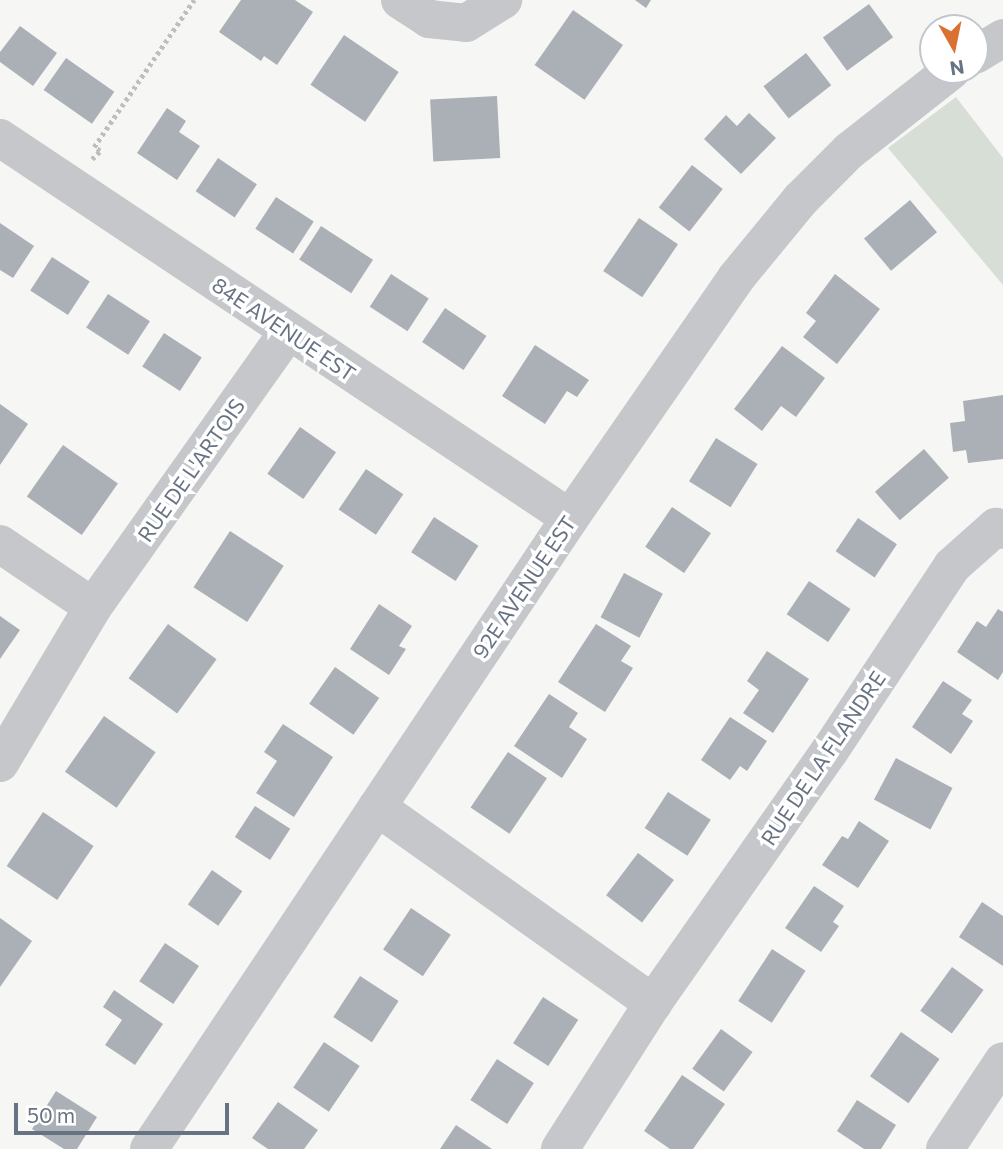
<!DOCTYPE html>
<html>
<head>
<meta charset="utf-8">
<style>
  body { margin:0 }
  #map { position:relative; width:1003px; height:1149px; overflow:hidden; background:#f6f7f4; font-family:Commissioner,sans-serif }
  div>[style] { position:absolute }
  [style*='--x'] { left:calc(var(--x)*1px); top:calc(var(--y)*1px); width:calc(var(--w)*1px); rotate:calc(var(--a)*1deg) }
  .green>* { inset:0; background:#d7ded5 }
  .building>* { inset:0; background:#abb0b7; transform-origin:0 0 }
  .path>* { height:4.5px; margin-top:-2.25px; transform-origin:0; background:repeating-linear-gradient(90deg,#bcbec0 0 3.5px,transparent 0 7px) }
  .minor>* { height:38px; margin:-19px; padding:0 19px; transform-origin:19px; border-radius:19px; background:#c5c7cb }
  span { translate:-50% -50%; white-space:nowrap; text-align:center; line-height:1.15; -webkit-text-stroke:7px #fff; paint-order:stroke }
  .street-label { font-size:21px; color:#677383 }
  .north { position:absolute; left:919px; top:14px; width:70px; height:70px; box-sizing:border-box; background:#fff; border:2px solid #c2c7cd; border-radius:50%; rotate:171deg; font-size:19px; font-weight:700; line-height:28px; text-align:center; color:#677383 }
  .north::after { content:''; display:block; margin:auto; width:24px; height:32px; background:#da7131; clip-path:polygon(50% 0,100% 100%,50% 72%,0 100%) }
  .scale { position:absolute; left:14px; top:1103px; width:215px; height:32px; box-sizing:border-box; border:4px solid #677383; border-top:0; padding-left:9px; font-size:21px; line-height:24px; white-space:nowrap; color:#677383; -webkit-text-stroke:5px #fff; paint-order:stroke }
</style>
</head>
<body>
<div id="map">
  <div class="green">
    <div style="clip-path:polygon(956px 97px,1003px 158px,1003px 285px,888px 148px)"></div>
  </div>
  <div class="building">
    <div style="clip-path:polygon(241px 0,295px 0,313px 12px,277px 65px,264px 56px,261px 61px,219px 32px)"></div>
    <div style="clip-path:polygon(635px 0,651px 0,646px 8px)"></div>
    <div style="left:869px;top:4px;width:41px;height:57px;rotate:54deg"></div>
    <div style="left:573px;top:10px;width:61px;height:67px;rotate:35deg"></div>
    <div style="clip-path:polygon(20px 26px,57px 53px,33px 86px,0 62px,0 52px)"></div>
    <div style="left:344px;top:35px;width:66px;height:60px;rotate:34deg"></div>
    <div style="left:806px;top:53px;width:41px;height:54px;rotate:52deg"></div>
    <div style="left:66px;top:58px;width:59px;height:39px;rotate:35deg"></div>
    <div style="left:497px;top:96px;width:62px;height:67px;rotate:87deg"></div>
    <div style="clip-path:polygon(167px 108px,186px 121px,179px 132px,200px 146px,177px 180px,137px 153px)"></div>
    <div style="clip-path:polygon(749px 113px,776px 138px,741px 174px,704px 139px,726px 115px,737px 126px)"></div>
    <div style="left:218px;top:158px;width:47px;height:40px;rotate:34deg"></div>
    <div style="left:692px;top:165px;width:39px;height:54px;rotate:38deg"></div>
    <div style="left:276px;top:197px;width:45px;height:38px;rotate:33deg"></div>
    <div style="left:910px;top:200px;width:42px;height:60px;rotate:50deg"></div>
    <div style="left:639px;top:218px;width:47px;height:64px;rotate:34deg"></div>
    <div style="clip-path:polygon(0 223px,34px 246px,13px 278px,0 270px)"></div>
    <div style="left:321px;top:226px;width:62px;height:40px;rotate:33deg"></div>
    <div style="left:52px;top:257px;width:45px;height:40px;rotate:33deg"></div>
    <div style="left:391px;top:274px;width:45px;height:39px;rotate:33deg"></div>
    <div style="clip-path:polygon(835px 274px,880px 309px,837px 364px,803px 337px,816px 321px,806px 313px)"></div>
    <div style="left:108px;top:294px;width:50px;height:40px;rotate:33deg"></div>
    <div style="left:445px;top:308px;width:50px;height:41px;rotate:34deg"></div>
    <div style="left:164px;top:333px;width:45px;height:40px;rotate:33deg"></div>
    <div style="clip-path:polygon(535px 345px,589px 380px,577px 397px,567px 391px,545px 424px,502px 396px)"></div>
    <div style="clip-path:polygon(782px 346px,825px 378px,796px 417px,781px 406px,762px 431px,734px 409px)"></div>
    <div style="clip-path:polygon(1003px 395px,1003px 459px,968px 463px,966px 450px,953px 452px,950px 423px,965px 421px,963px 401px)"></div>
    <div style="clip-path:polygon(0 404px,28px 424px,0 465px)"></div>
    <div style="left:300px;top:427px;width:44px;height:57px;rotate:35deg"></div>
    <div style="left:716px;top:438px;width:49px;height:51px;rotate:32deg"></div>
    <div style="left:63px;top:445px;width:67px;height:63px;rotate:35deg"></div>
    <div style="left:924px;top:449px;width:38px;height:65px;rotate:49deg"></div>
    <div style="left:366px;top:469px;width:45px;height:49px;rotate:34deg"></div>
    <div style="left:672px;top:507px;width:47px;height:48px;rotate:34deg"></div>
    <div style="left:434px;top:517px;width:53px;height:42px;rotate:33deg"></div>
    <div style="left:858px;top:518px;width:47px;height:40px;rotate:34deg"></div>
    <div style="left:230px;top:531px;width:64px;height:67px;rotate:33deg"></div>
    <div style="left:624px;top:573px;width:44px;height:50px;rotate:28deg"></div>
    <div style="left:809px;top:581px;width:50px;height:40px;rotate:34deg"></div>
    <div style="clip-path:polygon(379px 604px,412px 626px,399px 646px,406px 649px,389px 675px,350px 649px)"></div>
    <div style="clip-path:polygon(998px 609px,1003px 612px,1003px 672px,998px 680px,957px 652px,977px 621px,986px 627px)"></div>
    <div style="clip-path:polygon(0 616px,20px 630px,0 659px)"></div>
    <div style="left:168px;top:624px;width:60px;height:67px;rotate:36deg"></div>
    <div style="clip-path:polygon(596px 624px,631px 646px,621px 661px,633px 668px,605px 712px,558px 682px)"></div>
    <div style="clip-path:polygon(767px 651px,809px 679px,773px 733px,743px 713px,759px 690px,747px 681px)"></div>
    <div style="left:335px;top:667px;width:54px;height:45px;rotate:35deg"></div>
    <div style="clip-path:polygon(943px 681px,972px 700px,962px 714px,973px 721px,951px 754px,912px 727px)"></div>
    <div style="clip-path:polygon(549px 694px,578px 713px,569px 727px,587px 739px,562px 778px,514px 746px)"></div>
    <div style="left:104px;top:716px;width:63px;height:68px;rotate:35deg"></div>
    <div style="clip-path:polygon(730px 717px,767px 741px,747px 771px,740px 766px,730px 780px,701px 760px)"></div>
    <div style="clip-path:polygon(283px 724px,333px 757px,294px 817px,256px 793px,277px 761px,264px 752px)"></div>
    <div style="left:508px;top:752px;width:47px;height:67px;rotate:34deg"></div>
    <div style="left:896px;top:758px;width:64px;height:47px;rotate:28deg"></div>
    <div style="left:668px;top:792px;width:51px;height:43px;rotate:33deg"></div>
    <div style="left:255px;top:806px;width:42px;height:37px;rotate:33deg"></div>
    <div style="left:43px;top:812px;width:61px;height:65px;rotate:34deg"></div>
    <div style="clip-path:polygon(859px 821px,889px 841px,858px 888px,822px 865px,842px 836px,848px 839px)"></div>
    <div style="left:638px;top:853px;width:45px;height:53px;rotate:37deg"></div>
    <div style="left:212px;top:870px;width:37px;height:42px;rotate:35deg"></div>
    <div style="clip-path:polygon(814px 886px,844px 906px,833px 922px,839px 926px,821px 952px,785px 928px)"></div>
    <div style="clip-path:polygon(982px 902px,1003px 916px,1003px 966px,959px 937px)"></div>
    <div style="left:411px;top:908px;width:48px;height:50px;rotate:34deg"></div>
    <div style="clip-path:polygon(0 918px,32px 941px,0 987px)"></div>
    <div style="left:165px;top:943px;width:41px;height:46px;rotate:34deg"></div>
    <div style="left:772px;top:949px;width:40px;height:62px;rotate:33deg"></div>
    <div style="left:952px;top:967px;width:39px;height:54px;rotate:36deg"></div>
    <div style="left:360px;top:976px;width:46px;height:49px;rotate:33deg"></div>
    <div style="clip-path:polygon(114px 990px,163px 1024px,135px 1065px,105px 1045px,122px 1020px,103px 1007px)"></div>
    <div style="left:543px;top:997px;width:42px;height:55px;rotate:33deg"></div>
    <div style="left:721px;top:1029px;width:39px;height:49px;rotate:36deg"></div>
    <div style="left:901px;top:1032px;width:47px;height:54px;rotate:35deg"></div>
    <div style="left:324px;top:1042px;width:43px;height:55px;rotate:34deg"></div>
    <div style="left:497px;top:1059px;width:44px;height:49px;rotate:33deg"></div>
    <div style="clip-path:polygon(682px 1075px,725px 1104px,693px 1149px,670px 1149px,644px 1131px)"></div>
    <div style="clip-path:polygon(56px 1091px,97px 1117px,77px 1149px,64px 1149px,32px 1129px)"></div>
    <div style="clip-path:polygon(857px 1100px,896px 1125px,881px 1149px,864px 1149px,837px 1131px)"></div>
    <div style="clip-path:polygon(278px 1102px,318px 1130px,304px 1149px,268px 1149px,252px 1138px)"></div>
    <div style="clip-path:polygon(456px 1125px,492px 1149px,440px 1149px)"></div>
  </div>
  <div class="path">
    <div style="--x:92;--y:159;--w:11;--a:-45"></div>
    <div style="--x:100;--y:151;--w:7;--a:-146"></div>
    <div style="--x:94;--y:147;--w:178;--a:-55.8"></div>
  </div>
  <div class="minor">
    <div style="--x:400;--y:0;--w:35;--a:33"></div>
    <div style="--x:429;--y:19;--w:37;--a:6"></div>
    <div style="--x:466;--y:23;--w:44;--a:-31.9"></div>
    <div style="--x:975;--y:55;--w:33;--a:-31"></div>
    <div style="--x:0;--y:138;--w:685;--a:33.69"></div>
    <div style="--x:0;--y:544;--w:112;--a:34.1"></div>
    <div style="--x:0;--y:763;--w:182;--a:-59.2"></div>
    <div style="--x:93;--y:607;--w:337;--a:-54.7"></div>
    <div style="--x:377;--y:807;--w:339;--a:35.4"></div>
    <div style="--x:149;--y:1149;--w:759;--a:-56.29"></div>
    <div style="--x:570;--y:518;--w:292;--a:-55.3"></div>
    <div style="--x:736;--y:278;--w:102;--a:-50.6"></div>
    <div style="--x:801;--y:199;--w:68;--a:-45"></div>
    <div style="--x:849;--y:151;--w:131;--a:-38.2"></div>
    <div style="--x:560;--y:1149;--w:173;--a:-57.5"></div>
    <div style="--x:653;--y:1003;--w:307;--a:-55"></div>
    <div style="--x:829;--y:752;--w:223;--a:-56.5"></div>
    <div style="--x:952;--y:566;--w:59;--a:-41.6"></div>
    <div style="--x:996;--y:527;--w:8;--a:23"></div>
    <div style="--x:945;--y:1149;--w:105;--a:-56.6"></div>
  </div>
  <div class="street-label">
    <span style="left:284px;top:329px;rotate:34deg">84E AVENUE EST</span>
    <span style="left:191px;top:470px;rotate:-55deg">RUE DE L'ARTOIS</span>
    <span style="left:524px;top:587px;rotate:-56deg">92E AVENUE EST</span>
    <span style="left:823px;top:758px;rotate:-56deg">RUE DE LA FLANDRE</span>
  </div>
  <div class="north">N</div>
  <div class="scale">50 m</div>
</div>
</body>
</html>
